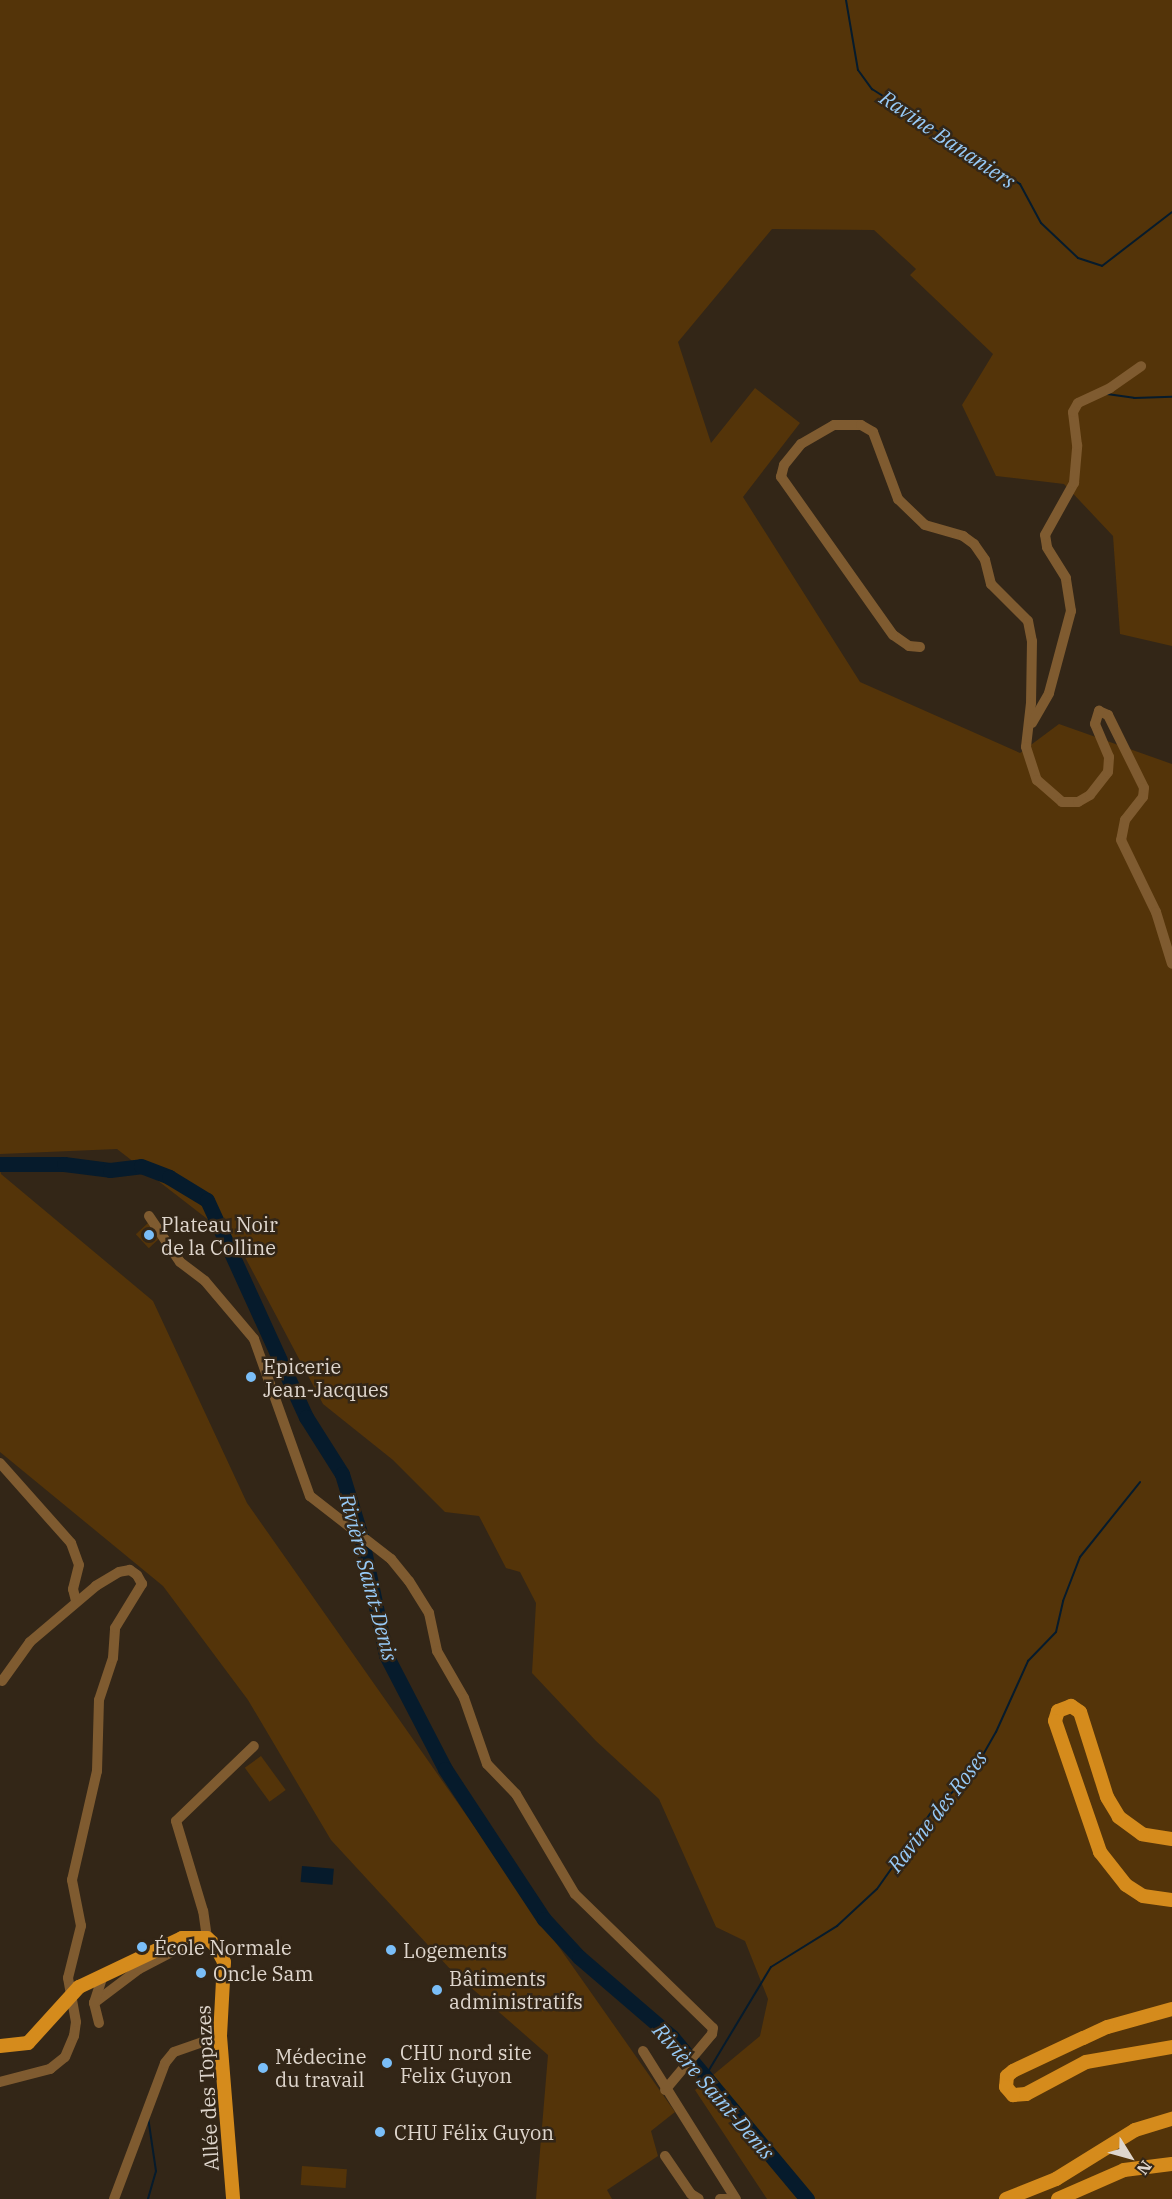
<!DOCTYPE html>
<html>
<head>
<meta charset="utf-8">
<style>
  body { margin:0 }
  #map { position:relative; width:1172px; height:2199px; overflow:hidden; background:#332617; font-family:"IBM Plex Serif",serif }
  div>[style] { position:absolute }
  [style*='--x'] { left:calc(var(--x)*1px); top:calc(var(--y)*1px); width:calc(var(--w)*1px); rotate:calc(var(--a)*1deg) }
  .green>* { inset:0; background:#543409; transform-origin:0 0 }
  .water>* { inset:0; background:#061b2c; transform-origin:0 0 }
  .stream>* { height:2px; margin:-1px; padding:0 1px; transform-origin:1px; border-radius:1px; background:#061b2c }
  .river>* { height:15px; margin:-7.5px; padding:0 7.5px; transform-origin:7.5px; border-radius:7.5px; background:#061b2c }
  .minor>* { height:10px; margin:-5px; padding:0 5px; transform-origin:5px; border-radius:5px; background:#7f5b30 }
  .major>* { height:14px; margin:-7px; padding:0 7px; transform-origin:7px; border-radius:7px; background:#d58b1c }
  .dots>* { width:16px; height:16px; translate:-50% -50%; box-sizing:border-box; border:3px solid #332617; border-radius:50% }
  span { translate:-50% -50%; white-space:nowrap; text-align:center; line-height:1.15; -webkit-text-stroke:5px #332617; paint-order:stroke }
  .poi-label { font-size:20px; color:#dfd6cd }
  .left { translate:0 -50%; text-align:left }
  .street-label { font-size:20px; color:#dfd6cd }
  .water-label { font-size:21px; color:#97caf7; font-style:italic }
  .north { position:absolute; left:1100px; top:2127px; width:60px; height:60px; -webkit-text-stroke:4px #332617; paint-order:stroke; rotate:127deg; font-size:16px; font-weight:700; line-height:24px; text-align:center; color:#dfd6cd }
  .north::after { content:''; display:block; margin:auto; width:21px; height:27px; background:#dfd6cd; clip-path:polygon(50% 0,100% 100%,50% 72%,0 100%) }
</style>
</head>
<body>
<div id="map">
  <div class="green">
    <div style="clip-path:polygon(0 0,1172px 0,1172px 646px,1120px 634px,1113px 536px,1064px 484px,996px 476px,962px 405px,993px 354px,910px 275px,916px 269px,874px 230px,772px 229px,678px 342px,711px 443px,755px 388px,800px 423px,743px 497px,860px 682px,1020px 753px,1059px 724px,1172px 764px,1172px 2199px,767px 2199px,695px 2090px,760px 2036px,768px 1999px,745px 1941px,716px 1927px,659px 1799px,596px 1741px,532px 1673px,536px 1603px,520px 1572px,506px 1568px,479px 1516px,445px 1512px,393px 1460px,323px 1404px,237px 1242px,117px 1149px,0 1154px)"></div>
    <div style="clip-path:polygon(0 1168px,1px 1174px,153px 1301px,247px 1503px,675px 2112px,651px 2131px,658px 2156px,607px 2190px,612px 2199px,536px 2199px,548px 2055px,451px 1970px,331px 1840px,248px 1700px,163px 1586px,0 1452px)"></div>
    <div style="left:149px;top:1222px;width:19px;height:18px;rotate:47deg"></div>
    <div style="left:261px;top:1756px;width:42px;height:20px;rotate:54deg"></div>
    <div style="left:302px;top:2166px;width:45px;height:19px;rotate:4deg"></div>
  </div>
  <div class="water">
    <div style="left:302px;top:1866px;width:32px;height:16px;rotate:5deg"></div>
  </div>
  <div class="stream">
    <div style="--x:846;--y:0;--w:71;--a:80.3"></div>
    <div style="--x:858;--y:70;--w:24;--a:54"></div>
    <div style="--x:872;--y:89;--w:176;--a:32.7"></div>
    <div style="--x:1020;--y:184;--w:44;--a:61.7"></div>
    <div style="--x:1041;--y:223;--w:51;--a:43.4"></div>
    <div style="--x:1078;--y:258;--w:25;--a:18"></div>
    <div style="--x:1102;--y:266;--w:88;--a:-37.6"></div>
    <div style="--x:1107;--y:394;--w:27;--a:8"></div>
    <div style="--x:1134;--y:398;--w:38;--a:-2"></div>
    <div style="--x:706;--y:2075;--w:126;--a:-59"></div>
    <div style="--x:771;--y:1967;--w:78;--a:-31.8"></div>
    <div style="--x:837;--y:1926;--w:54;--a:-42.8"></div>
    <div style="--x:877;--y:1889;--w:95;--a:-54.8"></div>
    <div style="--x:932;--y:1811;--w:54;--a:-42.8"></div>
    <div style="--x:972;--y:1774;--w:48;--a:-60.3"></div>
    <div style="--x:996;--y:1732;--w:78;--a:-65.7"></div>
    <div style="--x:1028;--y:1661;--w:40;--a:-46"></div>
    <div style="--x:1056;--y:1632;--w:32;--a:-77"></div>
    <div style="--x:1063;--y:1601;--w:47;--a:-68.9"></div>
    <div style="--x:1080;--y:1557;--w:96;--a:-51.3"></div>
    <div style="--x:148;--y:2117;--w:55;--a:81.6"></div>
    <div style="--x:156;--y:2171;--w:29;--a:106"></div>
  </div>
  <div class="river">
    <div style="--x:0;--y:1164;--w:64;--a:0"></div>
    <div style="--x:64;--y:1164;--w:46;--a:7.4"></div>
    <div style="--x:110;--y:1170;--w:31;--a:-7"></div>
    <div style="--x:141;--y:1166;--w:30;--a:21"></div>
    <div style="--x:169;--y:1177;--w:44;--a:31.2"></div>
    <div style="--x:207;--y:1200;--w:239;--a:65.5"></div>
    <div style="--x:306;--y:1417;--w:67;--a:57.7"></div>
    <div style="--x:342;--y:1474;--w:65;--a:73"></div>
    <div style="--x:361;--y:1536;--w:122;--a:78.1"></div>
    <div style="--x:386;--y:1655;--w:128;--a:62.6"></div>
    <div style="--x:445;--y:1769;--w:180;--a:56.6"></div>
    <div style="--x:544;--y:1919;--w:52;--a:47.4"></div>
    <div style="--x:579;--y:1957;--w:123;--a:40.7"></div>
    <div style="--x:672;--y:2037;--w:211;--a:50.2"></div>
  </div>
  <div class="minor">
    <div style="--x:920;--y:647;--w:11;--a:-175"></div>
    <div style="--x:909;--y:646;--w:19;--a:-145"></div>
    <div style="--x:893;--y:635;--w:194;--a:-125.3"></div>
    <div style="--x:781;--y:477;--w:12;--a:-76"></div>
    <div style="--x:784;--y:465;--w:27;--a:-51"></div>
    <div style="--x:801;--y:444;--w:38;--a:-30"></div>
    <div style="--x:834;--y:425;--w:27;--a:0"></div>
    <div style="--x:861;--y:425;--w:14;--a:30"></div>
    <div style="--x:873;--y:432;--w:72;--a:69.5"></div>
    <div style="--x:898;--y:499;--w:37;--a:44"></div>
    <div style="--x:925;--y:525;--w:40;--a:16"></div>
    <div style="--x:963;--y:536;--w:14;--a:36"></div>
    <div style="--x:974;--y:544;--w:19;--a:55"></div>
    <div style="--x:985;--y:560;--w:25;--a:76"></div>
    <div style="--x:991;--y:584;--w:52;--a:45"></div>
    <div style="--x:1028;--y:621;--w:20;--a:79"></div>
    <div style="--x:1032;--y:641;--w:62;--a:90.9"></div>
    <div style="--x:1031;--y:703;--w:44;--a:96.5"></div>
    <div style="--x:1026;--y:747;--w:35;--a:72"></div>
    <div style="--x:1037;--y:780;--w:33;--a:41"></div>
    <div style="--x:1062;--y:802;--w:16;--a:0"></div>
    <div style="--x:1078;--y:802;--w:14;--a:-30"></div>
    <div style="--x:1090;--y:795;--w:29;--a:-52"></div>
    <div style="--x:1108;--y:772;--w:15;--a:-86"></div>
    <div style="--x:1109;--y:757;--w:36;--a:-113"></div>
    <div style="--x:1095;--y:724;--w:14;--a:-73"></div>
    <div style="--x:1099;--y:711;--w:10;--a:24"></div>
    <div style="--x:1108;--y:715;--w:81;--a:63.7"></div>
    <div style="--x:1144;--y:788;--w:9;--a:96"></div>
    <div style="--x:1143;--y:797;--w:29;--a:128"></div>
    <div style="--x:1125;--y:820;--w:20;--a:101"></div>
    <div style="--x:1121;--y:840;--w:80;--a:64.1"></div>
    <div style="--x:1156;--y:912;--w:54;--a:72.9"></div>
    <div style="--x:1032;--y:723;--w:34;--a:-60"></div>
    <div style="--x:1049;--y:693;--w:85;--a:-75"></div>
    <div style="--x:1071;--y:611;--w:33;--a:-99"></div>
    <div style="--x:1066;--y:578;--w:36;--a:-122"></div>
    <div style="--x:1047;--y:547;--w:12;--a:-99"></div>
    <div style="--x:1045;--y:535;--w:60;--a:-60.9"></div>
    <div style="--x:1074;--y:483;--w:38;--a:-85"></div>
    <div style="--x:1077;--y:445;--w:33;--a:-97"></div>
    <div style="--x:1073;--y:412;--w:10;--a:-61"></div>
    <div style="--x:1078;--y:403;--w:35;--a:-25"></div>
    <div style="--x:1110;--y:388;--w:38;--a:-35"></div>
    <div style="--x:149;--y:1216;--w:55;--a:56"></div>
    <div style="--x:180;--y:1262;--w:31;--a:37"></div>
    <div style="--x:205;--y:1281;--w:76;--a:49.8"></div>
    <div style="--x:254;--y:1339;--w:167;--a:70.4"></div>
    <div style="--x:310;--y:1496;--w:103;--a:37.9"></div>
    <div style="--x:391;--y:1559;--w:28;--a:51"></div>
    <div style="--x:409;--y:1581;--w:38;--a:58"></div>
    <div style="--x:429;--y:1613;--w:39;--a:78"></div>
    <div style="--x:437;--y:1651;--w:54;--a:60.1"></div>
    <div style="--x:464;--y:1698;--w:70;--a:70.8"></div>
    <div style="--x:487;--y:1764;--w:42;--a:46"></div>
    <div style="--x:516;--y:1794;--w:116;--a:59.5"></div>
    <div style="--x:575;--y:1894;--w:192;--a:44.2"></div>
    <div style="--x:713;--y:2028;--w:6;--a:99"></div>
    <div style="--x:712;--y:2034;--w:73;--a:130"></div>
    <div style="--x:0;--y:1463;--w:107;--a:48.4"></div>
    <div style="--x:71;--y:1543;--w:23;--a:70"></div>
    <div style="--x:79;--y:1565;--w:25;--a:104"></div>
    <div style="--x:73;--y:1589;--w:12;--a:76"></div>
    <div style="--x:207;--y:1938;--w:27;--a:-98"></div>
    <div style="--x:203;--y:1911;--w:94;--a:-106.7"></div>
    <div style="--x:176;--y:1821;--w:108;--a:-43.9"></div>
    <div style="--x:94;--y:2003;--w:56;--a:-37.1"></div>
    <div style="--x:139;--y:1969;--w:54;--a:-27.5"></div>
    <div style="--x:187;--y:1944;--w:9;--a:-58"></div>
    <div style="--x:99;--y:2023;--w:21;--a:-104"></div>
    <div style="--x:94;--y:2003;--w:29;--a:-72"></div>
    <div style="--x:643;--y:2051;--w:175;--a:57.9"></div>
    <div style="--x:0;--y:2082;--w:52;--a:-14.6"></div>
    <div style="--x:50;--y:2069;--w:19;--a:-39"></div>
    <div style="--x:65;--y:2057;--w:23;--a:-67"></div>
    <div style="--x:74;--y:2036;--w:14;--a:-82"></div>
    <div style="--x:76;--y:2022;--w:45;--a:-100.3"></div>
    <div style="--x:68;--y:1978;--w:54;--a:-76"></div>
    <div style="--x:81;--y:1926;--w:47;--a:-101.1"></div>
    <div style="--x:72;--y:1880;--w:112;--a:-77.1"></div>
    <div style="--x:97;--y:1771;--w:71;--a:-88.4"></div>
    <div style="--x:99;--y:1700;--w:44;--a:-71.6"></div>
    <div style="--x:113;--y:1658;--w:30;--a:-86"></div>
    <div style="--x:115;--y:1628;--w:52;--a:-58.5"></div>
    <div style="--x:142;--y:1584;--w:10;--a:-119"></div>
    <div style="--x:137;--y:1575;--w:9;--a:-144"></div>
    <div style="--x:130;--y:1570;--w:11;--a:170"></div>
    <div style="--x:119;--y:1572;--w:27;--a:149"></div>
    <div style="--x:96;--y:1586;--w:87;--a:139.7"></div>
    <div style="--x:30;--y:1642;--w:48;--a:125.7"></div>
    <div style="--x:665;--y:2156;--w:46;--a:55.6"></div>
    <div style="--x:691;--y:2194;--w:9;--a:32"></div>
    <div style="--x:114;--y:2199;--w:145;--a:-69.4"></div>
    <div style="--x:165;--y:2063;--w:14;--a:-51"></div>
    <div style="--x:174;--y:2052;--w:49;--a:-19.2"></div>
    <div style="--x:720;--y:2199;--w:6;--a:0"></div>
  </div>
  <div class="major">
    <div style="--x:1172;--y:1839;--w:30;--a:-171"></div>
    <div style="--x:1142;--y:1834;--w:29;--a:-144"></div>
    <div style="--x:1119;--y:1817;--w:23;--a:-121"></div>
    <div style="--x:1107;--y:1797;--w:89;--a:-107.6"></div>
    <div style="--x:1080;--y:1712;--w:11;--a:-146"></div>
    <div style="--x:1071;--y:1706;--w:14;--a:159"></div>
    <div style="--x:1058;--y:1711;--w:10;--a:107"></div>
    <div style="--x:1055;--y:1721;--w:139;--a:71"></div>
    <div style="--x:1100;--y:1852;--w:42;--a:51.8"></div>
    <div style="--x:1126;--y:1885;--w:20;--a:33"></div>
    <div style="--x:1143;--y:1896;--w:29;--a:8"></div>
    <div style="--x:1172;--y:2009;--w:67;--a:164.5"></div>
    <div style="--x:1107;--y:2027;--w:26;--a:155"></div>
    <div style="--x:1083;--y:2038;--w:77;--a:154.8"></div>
    <div style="--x:1013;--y:2071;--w:8;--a:140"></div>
    <div style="--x:1007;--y:2076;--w:11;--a:95"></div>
    <div style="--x:1006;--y:2087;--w:11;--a:49"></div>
    <div style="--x:1013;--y:2095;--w:13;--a:-4"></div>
    <div style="--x:1026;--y:2094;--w:68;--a:-28.1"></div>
    <div style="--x:1086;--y:2062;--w:87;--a:-9.9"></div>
    <div style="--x:0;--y:2046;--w:28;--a:-6"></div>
    <div style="--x:28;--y:2043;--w:76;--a:-47.7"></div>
    <div style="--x:79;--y:1987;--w:114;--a:-25.4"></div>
    <div style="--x:182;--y:1938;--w:25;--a:0"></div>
    <div style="--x:207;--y:1938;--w:11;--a:41"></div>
    <div style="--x:215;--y:1945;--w:19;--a:62"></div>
    <div style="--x:224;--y:1962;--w:74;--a:93.1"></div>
    <div style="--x:220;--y:2036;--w:164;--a:85.4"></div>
    <div style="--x:1006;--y:2199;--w:54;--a:-21.8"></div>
    <div style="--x:1056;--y:2179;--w:93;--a:-31.8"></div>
    <div style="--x:1135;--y:2130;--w:39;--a:-17"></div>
    <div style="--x:1058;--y:2199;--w:72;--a:-23.7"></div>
    <div style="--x:1124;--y:2170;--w:48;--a:-7.1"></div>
  </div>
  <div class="dots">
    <div style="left:149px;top:1235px;background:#7abef8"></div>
    <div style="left:251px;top:1377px;background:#7abef8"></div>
    <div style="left:142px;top:1947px;background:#7abef8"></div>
    <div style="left:391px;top:1950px;background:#7abef8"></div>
    <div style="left:201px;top:1973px;background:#7abef8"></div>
    <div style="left:437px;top:1990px;background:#7abef8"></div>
    <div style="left:387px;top:2063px;background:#7abef8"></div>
    <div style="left:263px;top:2068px;background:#7abef8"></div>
    <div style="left:380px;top:2132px;background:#7abef8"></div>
  </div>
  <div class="poi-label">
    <span class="left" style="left:161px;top:1236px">Plateau Noir<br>de la Colline</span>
    <span class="left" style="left:263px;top:1378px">Epicerie<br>Jean-Jacques</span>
    <span class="left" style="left:154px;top:1947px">École Normale</span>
    <span class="left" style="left:403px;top:1950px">Logements</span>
    <span class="left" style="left:213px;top:1973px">Oncle Sam</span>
    <span class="left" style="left:449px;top:1990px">Bâtiments<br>administratifs</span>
    <span class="left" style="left:400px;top:2064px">CHU nord site<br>Felix Guyon</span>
    <span class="left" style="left:275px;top:2068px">Médecine<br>du travail</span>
    <span class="left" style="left:394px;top:2132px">CHU Félix Guyon</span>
  </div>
  <div class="street-label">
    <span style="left:207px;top:2088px;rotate:-93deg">Allée des Topazes</span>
  </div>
  <div class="water-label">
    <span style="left:948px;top:139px;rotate:34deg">Ravine Bananiers</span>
    <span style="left:369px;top:1577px;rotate:75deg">Rivière Saint-Denis</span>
    <span style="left:937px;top:1811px;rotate:-52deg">Ravine des Roses</span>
    <span style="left:714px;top:2091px;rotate:49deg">Rivière Saint-Denis</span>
  </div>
  <div class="north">N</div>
</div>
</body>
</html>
